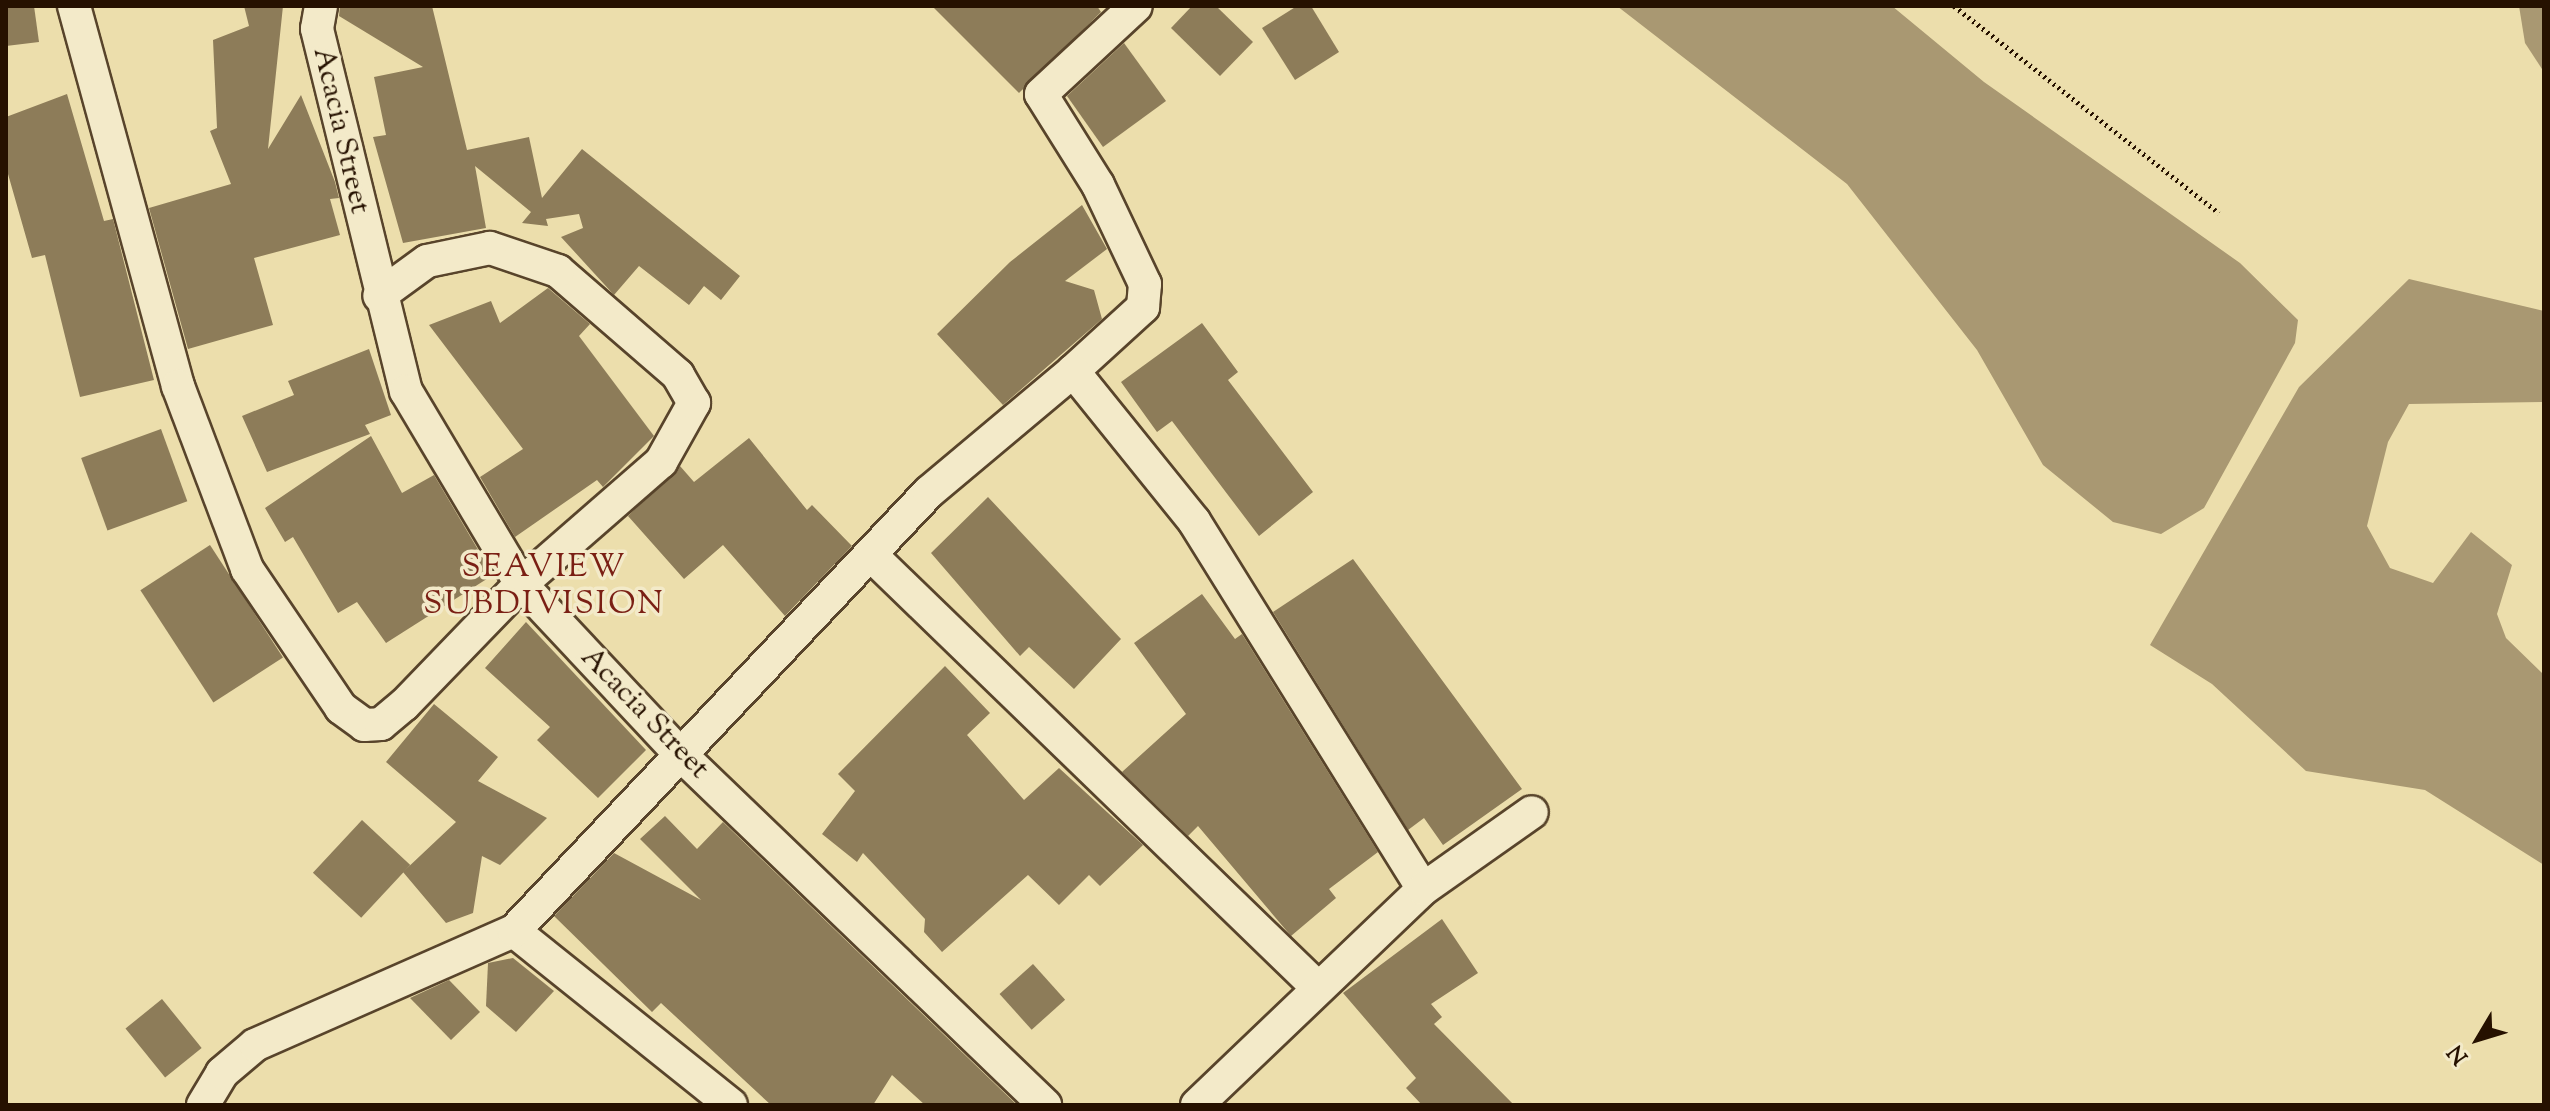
<!DOCTYPE html>
<html>
<head>
<meta charset="utf-8">
<style>
  body { margin:0 }
  #map { position:relative; width:2550px; height:1111px; overflow:hidden; background:#ecdeac; font-family:"Sorts Mill Goudy",serif }
  div>[style] { position:absolute }
  [style*='--x'] { left:calc(var(--x)*1px); top:calc(var(--y)*1px); width:calc(var(--w)*1px); rotate:calc(var(--a)*1deg) }
  .water>* { inset:0; background:#a99872 }
  .building>* { inset:0; background:#8d7c59; transform-origin:0 0 }
  .path>* { height:5px; margin-top:-2.5px; transform-origin:0; background:repeating-linear-gradient(90deg,#261100 0 2px,transparent 0 6px) }
  .roads { filter:drop-shadow(2px 0 #58442b) drop-shadow(-2px 0 #58442b) drop-shadow(0 2px #58442b) drop-shadow(0 -2px #58442b) }
  .street>* { height:32px; margin:-16px; padding:0 16px; transform-origin:16px; border-radius:16px; background:#f3eac9 }
  span { translate:-50% -50%; white-space:nowrap; text-align:center; line-height:1.15; -webkit-text-stroke:7px #f3eac9; paint-order:stroke }
  .street-label { font-size:30px; color:#261100 }
  .neighbourhood-label { font-size:32px; color:#7a1f14; letter-spacing:2px }
  .frame { position:absolute; inset:0; border:8px solid #261100; pointer-events:none }
  .north { position:absolute; left:2438px; top:999px; width:80px; height:80px; -webkit-text-stroke:6px #f3eac9; paint-order:stroke; rotate:232deg; font-size:22px; font-weight:700; line-height:32px; text-align:center; color:#261100 }
  .north::after { content:''; display:block; margin:auto; width:28px; height:36px; background:#261100; clip-path:polygon(50% 0,100% 100%,50% 72%,0 100%) }
</style>
</head>
<body>
<div id="map">
  <div class="water">
    <div style="clip-path:polygon(1617px 6px,1892px 6px,1984px 82px,2240px 263px,2298px 320px,2295px 343px,2204px 508px,2161px 534px,2113px 522px,2043px 465px,1977px 350px,1847px 184px)"></div>
    <div style="clip-path:polygon(2519px 6px,2544px 6px,2544px 72px,2525px 43px)"></div>
    <div style="clip-path:polygon(2409px 279px,2544px 311px,2544px 402px,2409px 404px,2388px 442px,2367px 526px,2390px 568px,2433px 583px,2471px 532px,2512px 565px,2497px 614px,2506px 638px,2544px 675px,2544px 865px,2425px 790px,2306px 771px,2212px 684px,2150px 645px,2299px 387px)"></div>
  </div>
  <div class="building">
    <div style="clip-path:polygon(6px 6px,34px 6px,39px 42px,6px 46px)"></div>
    <div style="clip-path:polygon(244px 6px,283px 6px,268px 149px,301px 95px,335px 182px,339px 198px,330px 199px,340px 235px,254px 258px,273px 325px,188px 349px,149px 208px,231px 184px,210px 131px,217px 128px,213px 40px,249px 26px)"></div>
    <div style="clip-path:polygon(340px 6px,432px 6px,467px 150px,529px 137px,542px 198px,582px 149px,740px 276px,721px 300px,704px 286px,689px 305px,639px 266px,614px 295px,561px 237px,583px 228px,579px 214px,546px 219px,548px 226px,522px 223px,531px 212px,475px 166px,486px 228px,403px 243px,373px 137px,386px 135px,374px 77px,423px 67px,339px 16px)"></div>
    <div style="clip-path:polygon(932px 6px,1097px 6px,1101px 12px,1019px 93px)"></div>
    <div style="clip-path:polygon(1192px 6px,1216px 6px,1253px 42px,1220px 76px,1171px 28px)"></div>
    <div style="clip-path:polygon(1297px 6px,1311px 6px,1339px 52px,1295px 80px,1262px 28px)"></div>
    <div style="clip-path:polygon(1124px 43px,1166px 101px,1103px 147px,1067px 96px)"></div>
    <div style="clip-path:polygon(67px 94px,104px 221px,113px 219px,154px 380px,80px 397px,45px 255px,32px 258px,6px 167px,6px 117px)"></div>
    <div style="clip-path:polygon(1082px 205px,1107px 249px,1065px 281px,1094px 290px,1102px 319px,1003px 405px,937px 334px,1010px 262px)"></div>
    <div style="clip-path:polygon(548px 288px,590px 324px,579px 336px,654px 436px,603px 487px,597px 480px,515px 537px,480px 477px,523px 449px,429px 325px,491px 301px,500px 323px)"></div>
    <div style="clip-path:polygon(1202px 323px,1238px 372px,1228px 380px,1313px 492px,1259px 536px,1172px 421px,1157px 432px,1121px 382px)"></div>
    <div style="clip-path:polygon(369px 349px,391px 415px,365px 425px,370px 434px,267px 472px,242px 416px,294px 395px,288px 381px)"></div>
    <div style="left:161px;top:429px;width:77px;height:85px;rotate:70deg"></div>
    <div style="clip-path:polygon(371px 436px,402px 493px,434px 475px,493px 575px,386px 643px,357px 602px,338px 613px,293px 537px,285px 542px,265px 508px)"></div>
    <div style="clip-path:polygon(749px 438px,807px 510px,812px 505px,852px 546px,785px 616px,723px 545px,684px 579px,628px 516px,680px 466px,694px 482px)"></div>
    <div style="clip-path:polygon(988px 497px,1121px 639px,1074px 689px,1029px 647px,1020px 656px,931px 553px)"></div>
    <div style="left:210px;top:545px;width:134px;height:83px;rotate:57deg"></div>
    <div style="clip-path:polygon(1353px 559px,1522px 789px,1443px 845px,1424px 818px,1408px 830px,1273px 612px)"></div>
    <div style="clip-path:polygon(1202px 594px,1235px 639px,1242px 634px,1378px 852px,1329px 889px,1336px 898px,1291px 936px,1198px 826px,1188px 836px,1122px 772px,1186px 714px,1134px 643px)"></div>
    <div style="clip-path:polygon(526px 622px,646px 750px,598px 798px,537px 740px,550px 727px,485px 668px)"></div>
    <div style="clip-path:polygon(945px 666px,990px 713px,967px 735px,1024px 800px,1059px 768px,1143px 845px,1100px 886px,1089px 875px,1059px 905px,1028px 875px,942px 952px,924px 932px,925px 919px,863px 853px,857px 862px,822px 834px,855px 791px,838px 774px)"></div>
    <div style="clip-path:polygon(434px 704px,498px 757px,478px 781px,547px 818px,500px 865px,482px 856px,473px 913px,446px 923px,403px 872px,456px 822px,386px 762px)"></div>
    <div style="clip-path:polygon(665px 816px,697px 849px,723px 822px,1017px 1105px,925px 1105px,892px 1075px,873px 1105px,771px 1105px,661px 1003px,652px 1012px,554px 916px,614px 853px,701px 900px,640px 839px)"></div>
    <div style="left:362px;top:820px;width:66px;height:72px;rotate:43deg"></div>
    <div style="clip-path:polygon(1442px 919px,1478px 973px,1431px 1004px,1442px 1017px,1434px 1024px,1514px 1105px,1422px 1105px,1406px 1088px,1416px 1078px,1343px 993px)"></div>
    <div style="clip-path:polygon(513px 958px,554px 991px,516px 1032px,486px 1006px,488px 963px)"></div>
    <div style="left:1033px;top:964px;width:48px;height:45px;rotate:48deg"></div>
    <div style="clip-path:polygon(449px 980px,480px 1012px,451px 1040px,410px 998px)"></div>
    <div style="left:162px;top:999px;width:63px;height:47px;rotate:51deg"></div>
  </div>
  <div class="path">
    <div style="--x:1954;--y:6;--w:336;--a:38"></div>
  </div>
  <div class="roads">
    <div class="street">
      <div style="--x:74;--y:6;--w:394;--a:74.7"></div>
      <div style="--x:178;--y:386;--w:196;--a:69.3"></div>
      <div style="--x:247;--y:569;--w:168;--a:55.9"></div>
      <div style="--x:341;--y:708;--w:29;--a:36"></div>
      <div style="--x:364;--y:725;--w:17;--a:-3"></div>
      <div style="--x:381;--y:724;--w:30;--a:-40"></div>
      <div style="--x:404;--y:705;--w:168;--a:-46"></div>
      <div style="--x:521;--y:584;--w:186;--a:-41.1"></div>
      <div style="--x:661;--y:462;--w:68;--a:-60.8"></div>
      <div style="--x:694;--y:403;--w:32;--a:-120"></div>
      <div style="--x:678;--y:375;--w:159;--a:-139.1"></div>
      <div style="--x:558;--y:271;--w:72;--a:-161.3"></div>
      <div style="--x:490;--y:248;--w:64;--a:168.3"></div>
      <div style="--x:427;--y:261;--w:59;--a:143.9"></div>
      <div style="--x:321;--y:6;--w:23;--a:100"></div>
      <div style="--x:317;--y:29;--w:373;--a:76.2"></div>
      <div style="--x:406;--y:391;--w:225;--a:59.2"></div>
      <div style="--x:521;--y:584;--w:231;--a:46.9"></div>
      <div style="--x:679;--y:753;--w:508;--a:43.88"></div>
      <div style="--x:1073;--y:371;--w:95;--a:-42.4"></div>
      <div style="--x:1143;--y:307;--w:23;--a:-85"></div>
      <div style="--x:1145;--y:284;--w:110;--a:-115.4"></div>
      <div style="--x:1098;--y:185;--w:107;--a:-122.1"></div>
      <div style="--x:1041;--y:94;--w:129;--a:-42.8"></div>
      <div style="--x:871;--y:555;--w:618;--a:44.08"></div>
      <div style="--x:514;--y:931;--w:278;--a:38.7"></div>
      <div style="--x:203;--y:1105;--w:37;--a:-59"></div>
      <div style="--x:222;--y:1073;--w:43;--a:-40.3"></div>
      <div style="--x:255;--y:1045;--w:283;--a:-23.8"></div>
      <div style="--x:514;--y:931;--w:604;--a:-46.61"></div>
      <div style="--x:929;--y:492;--w:188;--a:-40"></div>
      <div style="--x:1073;--y:371;--w:193;--a:51.1"></div>
      <div style="--x:1194;--y:521;--w:433;--a:58.1"></div>
      <div style="--x:1197;--y:1105;--w:313;--a:-43.7"></div>
      <div style="--x:1423;--y:889;--w:133;--a:-35.2"></div>
    </div>
  </div>
  <div class="street-label">
    <span style="left:340px;top:131px;rotate:77deg">Acacia Street</span>
    <span style="left:644px;top:714px;rotate:46deg">Acacia Street</span>
  </div>
  <div class="neighbourhood-label">
    <span style="left:544px;top:587px">SEAVIEW<br>SUBDIVISION</span>
  </div>
  <div class="frame"></div>
  <div class="north">N</div>
</div>
</body>
</html>
